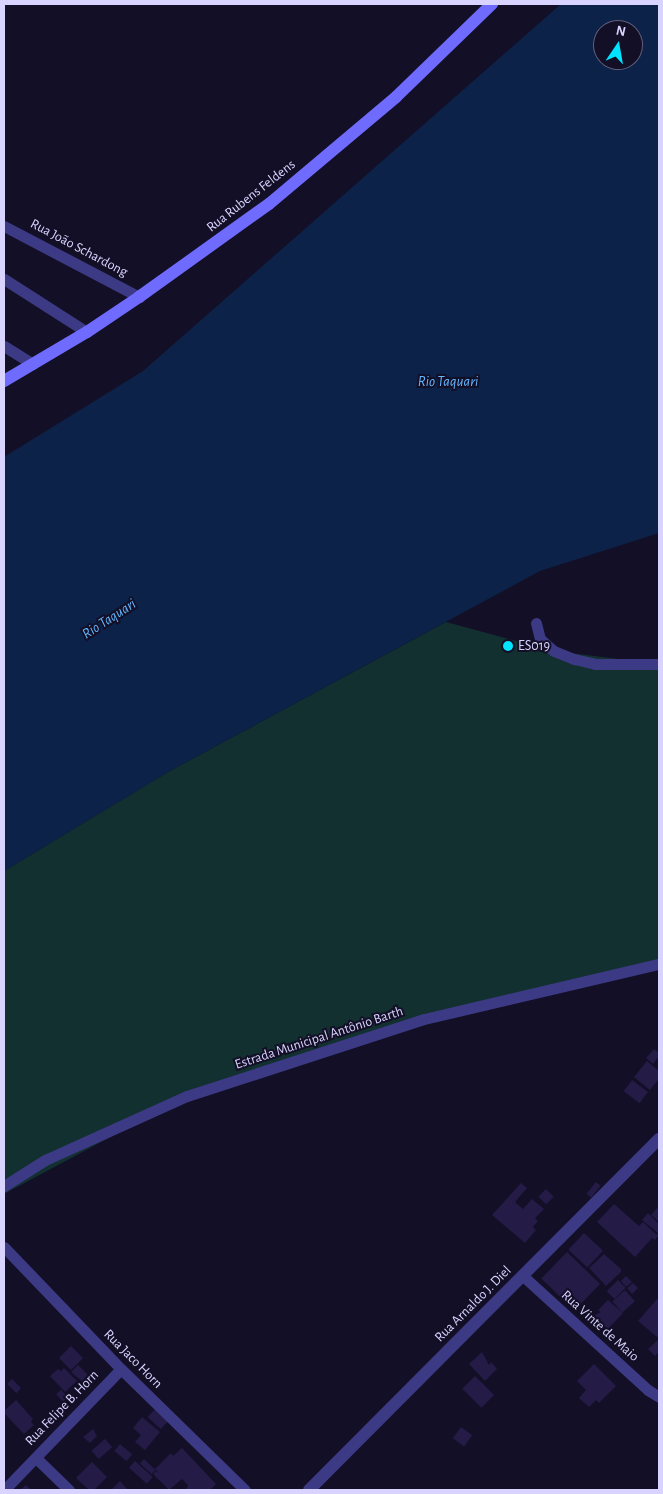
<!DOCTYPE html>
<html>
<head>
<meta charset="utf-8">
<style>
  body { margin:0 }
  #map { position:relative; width:663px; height:1494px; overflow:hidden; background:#130f26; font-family:"Alegreya Sans",sans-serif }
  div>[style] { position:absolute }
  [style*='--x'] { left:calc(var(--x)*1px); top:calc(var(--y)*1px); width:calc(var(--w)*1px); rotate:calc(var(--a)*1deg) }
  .green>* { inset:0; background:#12302f }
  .water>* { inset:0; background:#0c2248 }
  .building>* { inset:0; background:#241b47; transform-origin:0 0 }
  .minor>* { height:11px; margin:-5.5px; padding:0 5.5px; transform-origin:5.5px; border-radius:5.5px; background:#3d3a85 }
  .tertiary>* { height:12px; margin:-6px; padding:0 6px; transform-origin:6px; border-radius:6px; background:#3d3a85 }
  .secondary>* { height:12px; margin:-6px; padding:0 6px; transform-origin:6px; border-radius:6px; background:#6f6bff }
  .dots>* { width:14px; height:14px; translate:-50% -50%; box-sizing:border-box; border:2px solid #130f26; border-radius:50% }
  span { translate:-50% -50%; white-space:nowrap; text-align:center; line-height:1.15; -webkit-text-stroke:4px #130f26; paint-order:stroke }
  .street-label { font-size:14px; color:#d9d4ff }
  .poi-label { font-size:14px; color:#d9d4ff }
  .left { translate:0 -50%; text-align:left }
  .water-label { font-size:15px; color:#62b6ff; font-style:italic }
  .frame { position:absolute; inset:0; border:5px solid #d9d4ff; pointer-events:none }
  .north { position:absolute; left:593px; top:20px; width:50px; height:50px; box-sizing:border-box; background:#130f26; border:1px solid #625e7d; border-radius:50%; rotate:12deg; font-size:14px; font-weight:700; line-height:20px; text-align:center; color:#d9d4ff }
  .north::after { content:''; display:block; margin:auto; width:18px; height:22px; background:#00e5ff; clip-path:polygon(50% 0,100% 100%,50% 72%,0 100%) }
</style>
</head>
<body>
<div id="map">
  <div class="green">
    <div style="clip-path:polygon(446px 622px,554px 651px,659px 664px,659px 964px,424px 1019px,187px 1096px,4px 1194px,4px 871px,168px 772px)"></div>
  </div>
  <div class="water">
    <div style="clip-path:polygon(evenodd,561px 4px,659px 4px,659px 533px,540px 571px,168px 772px,4px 871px,4px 457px,143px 371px,561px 4px,603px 30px,633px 30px,633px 60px,603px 60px,603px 30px)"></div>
  </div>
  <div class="building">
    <div style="clip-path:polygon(654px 1049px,659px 1053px,659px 1056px,653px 1064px,646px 1058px)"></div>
    <div style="clip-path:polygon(647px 1061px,659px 1071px,659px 1079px,650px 1090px,634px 1077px)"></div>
    <div style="left:632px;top:1080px;width:20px;height:14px;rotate:37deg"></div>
    <div style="left:596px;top:1182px;width:6px;height:15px;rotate:39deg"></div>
    <div style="clip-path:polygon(521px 1183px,527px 1188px,515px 1202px,523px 1209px,532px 1199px,544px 1209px,535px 1218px,538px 1221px,533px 1227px,536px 1230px,525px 1243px,492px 1215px)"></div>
    <div style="left:546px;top:1189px;width:11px;height:11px;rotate:45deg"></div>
    <div style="clip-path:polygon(614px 1204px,639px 1226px,643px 1222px,657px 1235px,658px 1233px,642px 1220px,648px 1213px,659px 1224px,659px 1235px,655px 1240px,652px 1238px,635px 1257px,597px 1222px)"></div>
    <div style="clip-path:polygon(659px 1206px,659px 1222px,651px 1215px)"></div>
    <div style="left:584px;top:1233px;width:26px;height:23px;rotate:43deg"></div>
    <div style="left:567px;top:1252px;width:46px;height:37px;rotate:44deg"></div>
    <div style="clip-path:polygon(604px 1254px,621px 1269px,621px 1272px,606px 1286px,589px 1268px)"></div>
    <div style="clip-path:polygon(626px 1276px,632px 1282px,626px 1287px,621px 1281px)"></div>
    <div style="left:618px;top:1280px;width:11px;height:16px;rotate:45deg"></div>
    <div style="clip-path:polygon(633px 1283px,638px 1288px,632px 1294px,627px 1288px)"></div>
    <div style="left:625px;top:1290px;width:15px;height:17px;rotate:48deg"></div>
    <div style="clip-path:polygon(657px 1299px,659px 1301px,659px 1335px,657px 1337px,638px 1321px)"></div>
    <div style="clip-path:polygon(608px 1300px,623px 1313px,608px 1329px,593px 1316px,601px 1312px,598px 1310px)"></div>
    <div style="clip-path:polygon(658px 1340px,659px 1352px,655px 1356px,648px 1349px)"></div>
    <div style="left:71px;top:1346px;width:17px;height:17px;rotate:45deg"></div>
    <div style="clip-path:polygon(482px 1352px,489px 1365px,491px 1362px,497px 1369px,485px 1381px,469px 1364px)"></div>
    <div style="clip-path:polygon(594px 1364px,616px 1386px,599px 1403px,596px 1400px,589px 1407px,579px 1398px,586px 1390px,577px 1381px)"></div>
    <div style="clip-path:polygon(78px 1365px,94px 1381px,89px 1387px,71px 1372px)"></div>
    <div style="clip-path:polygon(64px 1368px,77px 1381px,65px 1392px,50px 1376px,58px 1369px,61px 1371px)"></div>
    <div style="left:475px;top:1376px;width:27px;height:18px;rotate:45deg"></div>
    <div style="left:12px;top:1379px;width:13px;height:7px;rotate:45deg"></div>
    <div style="clip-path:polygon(61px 1390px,68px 1397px,63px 1402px,56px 1394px)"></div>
    <div style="clip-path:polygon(16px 1400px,33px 1419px,31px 1422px,34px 1425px,24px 1434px,4px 1413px,4px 1409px,5px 1410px)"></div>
    <div style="left:155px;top:1409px;width:18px;height:11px;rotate:43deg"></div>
    <div style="clip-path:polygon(142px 1417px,160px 1432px,145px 1450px,135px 1442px,141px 1435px,133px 1428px)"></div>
    <div style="left:461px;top:1427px;width:14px;height:14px;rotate:36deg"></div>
    <div style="clip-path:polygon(93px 1429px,97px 1436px,90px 1443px,83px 1437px)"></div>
    <div style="left:105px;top:1439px;width:11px;height:18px;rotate:49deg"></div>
    <div style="left:120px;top:1444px;width:16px;height:9px;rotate:40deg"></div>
    <div style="clip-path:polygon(182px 1448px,216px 1484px,210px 1490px,186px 1490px,188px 1485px,182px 1479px,169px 1490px,153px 1474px,156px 1471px,159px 1473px,155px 1469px,171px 1453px,173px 1456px)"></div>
    <div style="left:144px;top:1459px;width:16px;height:6px;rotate:43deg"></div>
    <div style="left:135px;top:1461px;width:24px;height:9px;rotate:42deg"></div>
    <div style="clip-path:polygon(92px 1462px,107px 1477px,94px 1490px,89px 1490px,76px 1478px)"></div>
    <div style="clip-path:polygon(120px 1481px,128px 1490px,111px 1490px)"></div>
    <div style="clip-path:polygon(26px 1485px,31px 1490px,20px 1490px)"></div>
  </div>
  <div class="minor">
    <div style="--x:4;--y:226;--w:153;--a:27.7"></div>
    <div style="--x:4;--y:279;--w:98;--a:32.6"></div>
    <div style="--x:4;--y:346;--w:34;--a:32"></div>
    <div style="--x:536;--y:623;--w:16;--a:76"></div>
    <div style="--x:540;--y:639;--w:18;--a:41"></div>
    <div style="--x:554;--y:651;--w:22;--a:22"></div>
    <div style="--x:574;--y:659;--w:22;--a:13"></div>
    <div style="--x:595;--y:664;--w:64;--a:0"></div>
    <div style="--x:4;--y:1186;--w:49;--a:-32.4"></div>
    <div style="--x:45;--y:1160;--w:156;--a:-24.3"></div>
    <div style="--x:187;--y:1096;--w:249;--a:-18"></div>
    <div style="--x:424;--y:1019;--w:241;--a:-13.2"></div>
    <div style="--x:4;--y:1247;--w:169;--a:46.2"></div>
    <div style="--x:121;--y:1369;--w:173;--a:44.3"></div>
    <div style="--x:522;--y:1275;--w:171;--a:42.4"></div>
    <div style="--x:648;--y:1390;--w:13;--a:32"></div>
    <div style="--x:36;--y:1458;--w:46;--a:44.1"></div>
    <div style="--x:4;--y:1490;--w:168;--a:-46"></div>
  </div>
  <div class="tertiary">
    <div style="--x:309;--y:1490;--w:496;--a:-45.1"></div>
  </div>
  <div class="secondary">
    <div style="--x:4;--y:381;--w:96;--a:-30.6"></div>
    <div style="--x:87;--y:332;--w:63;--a:-33.9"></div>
    <div style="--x:139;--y:297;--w:160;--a:-35.6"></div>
    <div style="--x:269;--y:204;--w:166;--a:-40.1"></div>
    <div style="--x:396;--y:97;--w:134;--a:-44.1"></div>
  </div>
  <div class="dots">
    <div style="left:508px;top:646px;background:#00e5ff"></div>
  </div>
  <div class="street-label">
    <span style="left:251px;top:196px;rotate:-38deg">Rua Rubens Feldens</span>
    <span style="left:79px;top:248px;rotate:28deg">Rua João Schardong</span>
    <span style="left:319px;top:1038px;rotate:-18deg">Estrada Municipal Antônio Barth</span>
    <span style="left:473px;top:1304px;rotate:-45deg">Rua Arnaldo J. Diel</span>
    <span style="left:600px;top:1326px;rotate:42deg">Rua Vinte de Maio</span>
    <span style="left:133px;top:1359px;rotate:45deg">Rua Jaco Horn</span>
    <span style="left:62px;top:1408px;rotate:-46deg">Rua Felipe B. Horn</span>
  </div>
  <div class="poi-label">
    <span class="left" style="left:518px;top:646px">ES019</span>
  </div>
  <div class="water-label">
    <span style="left:448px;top:382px">Rio Taquari</span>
    <span style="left:109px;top:619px;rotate:-33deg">Rio Taquari</span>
  </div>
  <div class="frame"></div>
  <div class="north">N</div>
</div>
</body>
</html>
